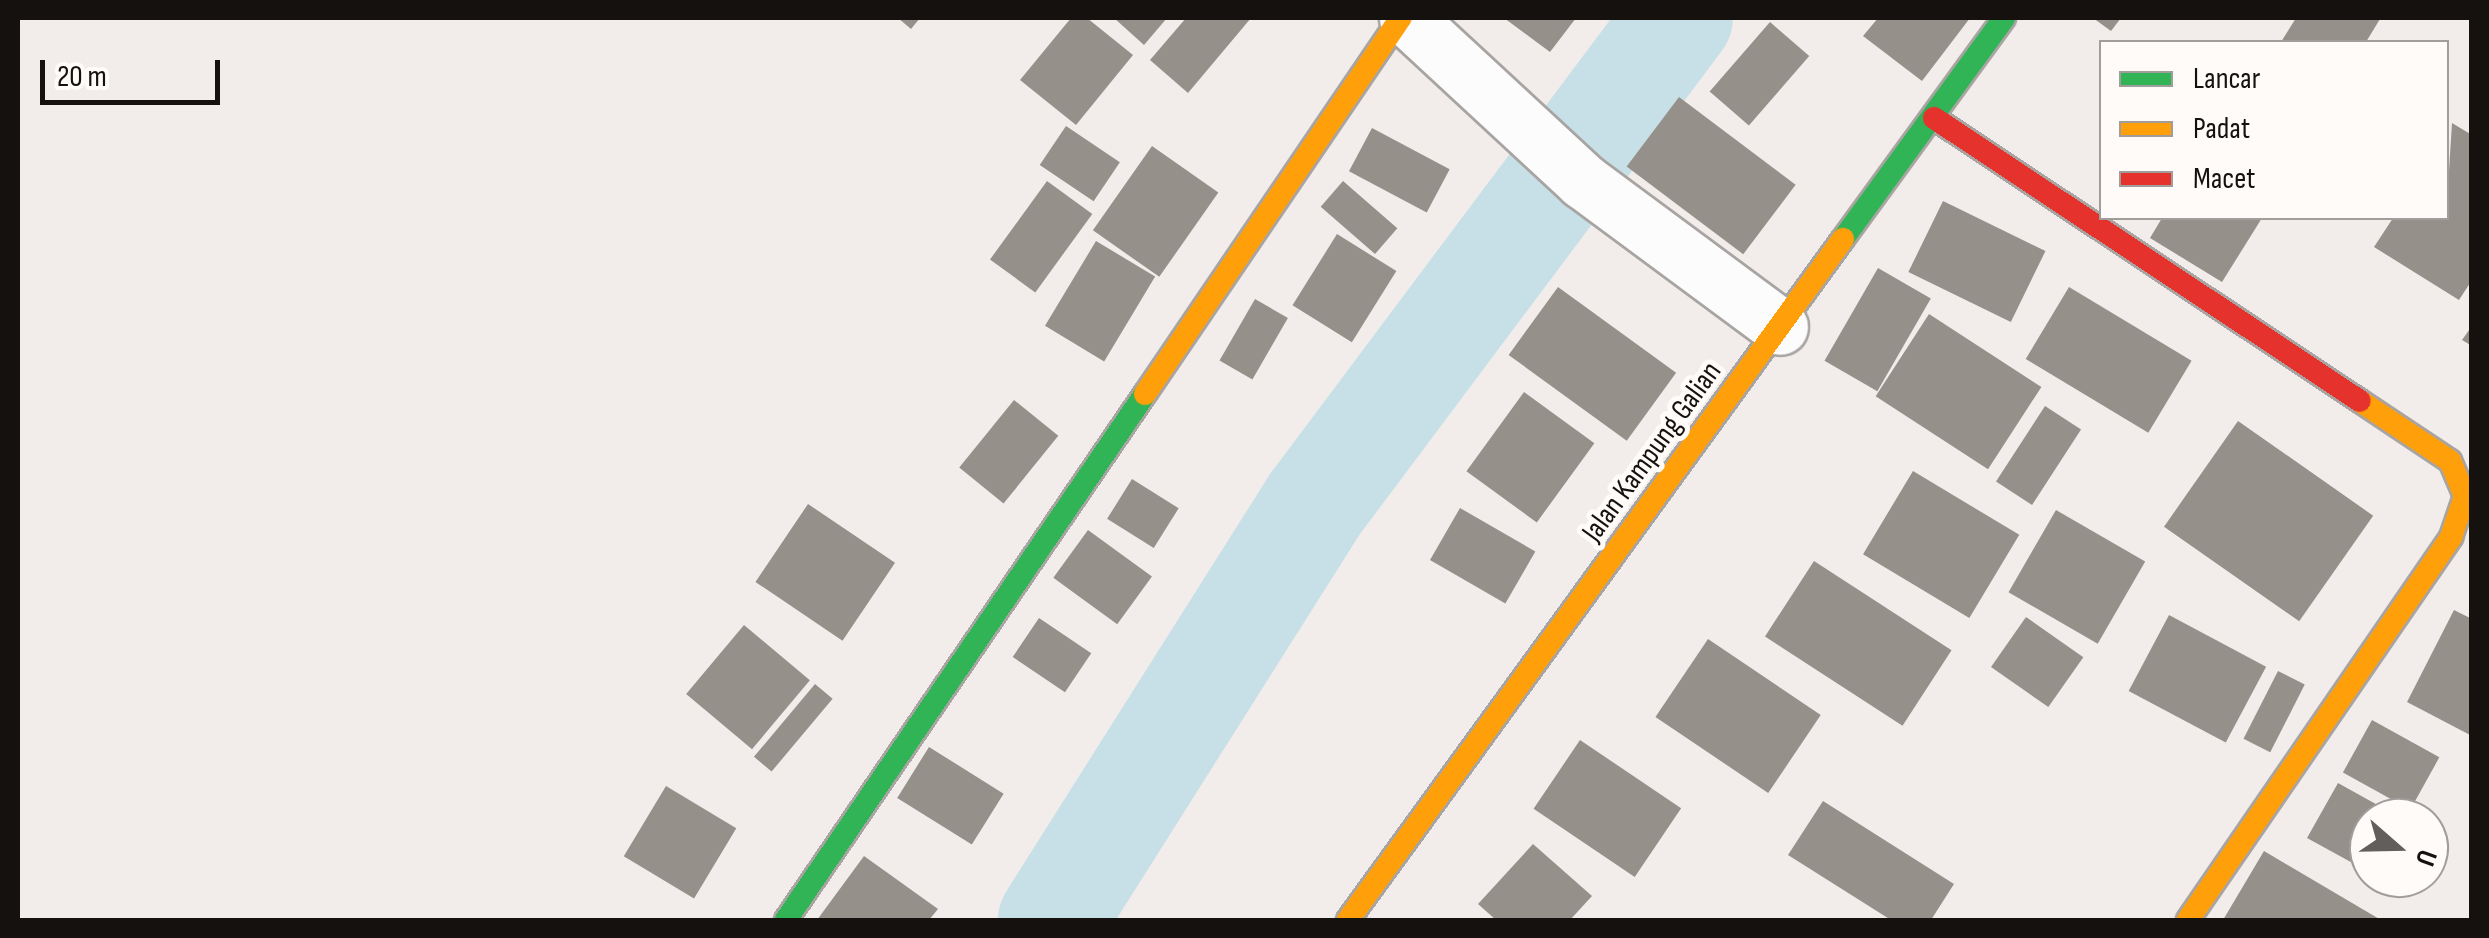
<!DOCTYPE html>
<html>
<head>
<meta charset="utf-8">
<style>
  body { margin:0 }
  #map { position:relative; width:2489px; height:938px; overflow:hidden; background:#f2edea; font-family:"Sofia Sans Condensed",sans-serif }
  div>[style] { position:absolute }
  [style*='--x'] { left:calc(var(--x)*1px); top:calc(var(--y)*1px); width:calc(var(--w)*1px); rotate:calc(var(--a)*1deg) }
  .river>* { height:108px; margin:-54px; padding:0 54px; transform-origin:54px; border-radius:54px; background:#c7dfe6 }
  .building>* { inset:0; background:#96908b; transform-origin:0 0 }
  .roads { filter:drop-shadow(2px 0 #a8a4a2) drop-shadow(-2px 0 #a8a4a2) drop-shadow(0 2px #a8a4a2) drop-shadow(0 -2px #a8a4a2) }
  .street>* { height:55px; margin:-27.5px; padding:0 27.5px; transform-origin:27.5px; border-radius:27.5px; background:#fdfcfc }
  .fast>* { height:22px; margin:-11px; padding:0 11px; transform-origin:11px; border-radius:11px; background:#30b455 }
  .slow>* { height:22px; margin:-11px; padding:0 11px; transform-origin:11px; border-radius:11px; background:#ff9f0a }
  .jam>* { height:22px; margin:-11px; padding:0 11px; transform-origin:11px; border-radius:11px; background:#e5322d }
  span { translate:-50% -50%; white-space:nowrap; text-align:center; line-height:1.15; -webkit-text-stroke:10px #fffbf8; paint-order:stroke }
  .street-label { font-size:30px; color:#14110f }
  .frame { position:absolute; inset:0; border:20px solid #14110f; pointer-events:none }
  .legend { position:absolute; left:2099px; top:40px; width:350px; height:180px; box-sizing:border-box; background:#fffbf8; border:2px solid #a19d9b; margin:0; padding:12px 18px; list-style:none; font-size:30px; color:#14110f }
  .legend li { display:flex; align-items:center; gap:20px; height:50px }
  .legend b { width:50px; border:2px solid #a19d9b }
  .north { position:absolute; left:2349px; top:798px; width:100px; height:100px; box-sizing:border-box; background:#fffbf8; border:2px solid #a19d9b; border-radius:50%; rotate:110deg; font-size:28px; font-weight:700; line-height:40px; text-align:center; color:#14110f }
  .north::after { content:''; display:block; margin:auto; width:35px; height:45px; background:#625e5c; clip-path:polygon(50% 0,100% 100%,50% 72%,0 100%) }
  .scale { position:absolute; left:40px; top:60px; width:180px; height:45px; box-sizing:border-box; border:5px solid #14110f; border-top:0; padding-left:12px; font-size:30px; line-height:35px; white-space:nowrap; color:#14110f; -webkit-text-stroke:8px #fffbf8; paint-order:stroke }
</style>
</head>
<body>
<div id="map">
  <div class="river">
    <div style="--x:1052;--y:920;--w:492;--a:-57.7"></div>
    <div style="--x:1315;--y:504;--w:607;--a:-53.17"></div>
  </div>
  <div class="building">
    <div style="clip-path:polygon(898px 18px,920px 18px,911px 29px)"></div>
    <div style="clip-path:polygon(1071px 18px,1087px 18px,1133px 55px,1076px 125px,1020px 80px)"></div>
    <div style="clip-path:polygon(1114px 18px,1167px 18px,1144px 45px)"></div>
    <div style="clip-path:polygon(1186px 18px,1251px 18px,1188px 93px,1150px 60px)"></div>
    <div style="clip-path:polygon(1504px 18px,1576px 18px,1550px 52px)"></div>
    <div style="clip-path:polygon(1878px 18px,1970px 18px,1922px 81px,1863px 36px)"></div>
    <div style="clip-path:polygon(2093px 18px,2121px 18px,2111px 31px)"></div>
    <div style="clip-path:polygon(2296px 18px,2378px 18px,2380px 19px,2366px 42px,2281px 42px)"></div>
    <div style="left:1770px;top:22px;width:52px;height:92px;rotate:41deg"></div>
    <div style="left:1679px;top:97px;width:146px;height:87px;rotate:37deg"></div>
    <div style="clip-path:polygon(2452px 123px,2472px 135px,2472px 280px,2459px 300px,2374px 247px,2393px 218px,2446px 218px)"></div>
    <div style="left:1066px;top:126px;width:65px;height:47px;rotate:34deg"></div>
    <div style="left:1372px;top:128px;width:88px;height:49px;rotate:28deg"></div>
    <div style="left:1152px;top:146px;width:81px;height:103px;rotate:35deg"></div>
    <div style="left:1047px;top:181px;width:56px;height:97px;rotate:36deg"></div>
    <div style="left:1343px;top:181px;width:72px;height:34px;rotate:41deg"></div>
    <div style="left:1943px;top:201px;width:114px;height:79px;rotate:26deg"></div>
    <div style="clip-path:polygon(2162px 218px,2262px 218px,2222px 282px,2150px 238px)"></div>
    <div style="left:1337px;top:234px;width:70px;height:84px;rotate:32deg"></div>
    <div style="left:1096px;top:241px;width:69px;height:99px;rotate:31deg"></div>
    <div style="left:1878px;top:268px;width:61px;height:107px;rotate:30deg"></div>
    <div style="left:1558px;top:287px;width:146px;height:84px;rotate:36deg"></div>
    <div style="left:2069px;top:287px;width:143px;height:84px;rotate:31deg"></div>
    <div style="left:1255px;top:299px;width:38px;height:71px;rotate:30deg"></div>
    <div style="left:1929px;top:314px;width:134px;height:98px;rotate:33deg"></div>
    <div style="clip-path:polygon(2472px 326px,2472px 346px,2462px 340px)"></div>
    <div style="left:1524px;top:392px;width:87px;height:98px;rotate:36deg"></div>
    <div style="left:1014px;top:400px;width:57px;height:87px;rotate:39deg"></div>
    <div style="left:2045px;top:406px;width:43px;height:90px;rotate:33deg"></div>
    <div style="left:2238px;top:421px;width:165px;height:129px;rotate:35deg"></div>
    <div style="left:1913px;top:471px;width:124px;height:97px;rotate:31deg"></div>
    <div style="left:1132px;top:479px;width:55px;height:47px;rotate:32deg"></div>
    <div style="left:808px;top:504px;width:105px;height:94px;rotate:34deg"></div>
    <div style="left:1460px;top:508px;width:87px;height:60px;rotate:30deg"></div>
    <div style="left:2056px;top:510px;width:103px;height:95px;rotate:30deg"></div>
    <div style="left:1088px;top:530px;width:79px;height:59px;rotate:36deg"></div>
    <div style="left:1814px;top:561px;width:164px;height:90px;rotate:33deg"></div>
    <div style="clip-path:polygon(2454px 610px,2472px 619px,2472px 736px,2407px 702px)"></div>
    <div style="left:2169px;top:615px;width:110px;height:86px;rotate:28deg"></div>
    <div style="left:2026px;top:617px;width:70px;height:61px;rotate:35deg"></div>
    <div style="left:1039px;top:618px;width:63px;height:47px;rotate:34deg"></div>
    <div style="left:744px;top:625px;width:86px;height:90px;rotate:40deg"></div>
    <div style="left:1708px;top:639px;width:136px;height:94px;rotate:34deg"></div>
    <div style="left:2278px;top:671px;width:30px;height:76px;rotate:27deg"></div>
    <div style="left:815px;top:684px;width:23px;height:95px;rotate:40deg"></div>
    <div style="left:2372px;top:720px;width:77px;height:60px;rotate:29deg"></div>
    <div style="left:1580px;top:740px;width:122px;height:83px;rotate:34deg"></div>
    <div style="left:929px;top:747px;width:88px;height:60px;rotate:32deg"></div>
    <div style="clip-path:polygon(2338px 783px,2401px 818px,2369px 818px,2369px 872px,2307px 838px)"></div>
    <div style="left:666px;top:786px;width:82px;height:82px;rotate:31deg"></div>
    <div style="clip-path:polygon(1823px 801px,1954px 884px,1931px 920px,1891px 920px,1788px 855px)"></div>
    <div style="clip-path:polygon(1533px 844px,1592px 896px,1570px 920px,1496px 920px,1478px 904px)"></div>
    <div style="clip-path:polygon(2264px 851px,2381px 920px,2223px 920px)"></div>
    <div style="clip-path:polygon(864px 856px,938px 909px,929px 920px,817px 920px)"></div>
    <div style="clip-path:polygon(2380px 878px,2407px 878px,2400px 889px)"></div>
  </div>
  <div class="roads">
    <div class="street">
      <div style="--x:1407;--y:18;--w:240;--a:42.8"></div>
      <div style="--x:1583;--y:181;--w:245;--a:36.5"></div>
    </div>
    <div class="fast">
      <div style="--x:1843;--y:239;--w:273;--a:-53.9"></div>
      <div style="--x:786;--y:920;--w:637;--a:-55.69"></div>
    </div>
    <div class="slow">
      <div style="--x:1145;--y:394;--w:455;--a:-55.8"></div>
      <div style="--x:1348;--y:920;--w:842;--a:-53.99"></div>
      <div style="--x:2188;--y:920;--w:465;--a:-55.5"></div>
      <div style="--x:2451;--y:537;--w:43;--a:-71.1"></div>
      <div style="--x:2465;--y:496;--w:38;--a:-113"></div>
      <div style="--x:2450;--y:461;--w:108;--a:-146.3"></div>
    </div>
    <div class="jam">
      <div style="--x:1934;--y:118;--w:511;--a:33.6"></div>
    </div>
  </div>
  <div class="street-label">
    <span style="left:1652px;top:452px;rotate:-54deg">Jalan Kampung Galian</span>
  </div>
  <div class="frame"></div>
  <ul class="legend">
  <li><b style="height:12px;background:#30b455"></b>Lancar</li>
  <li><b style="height:12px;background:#ff9f0a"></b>Padat</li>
  <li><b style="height:12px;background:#e5322d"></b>Macet</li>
  </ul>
  <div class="north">U</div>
  <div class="scale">20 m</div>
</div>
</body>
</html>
